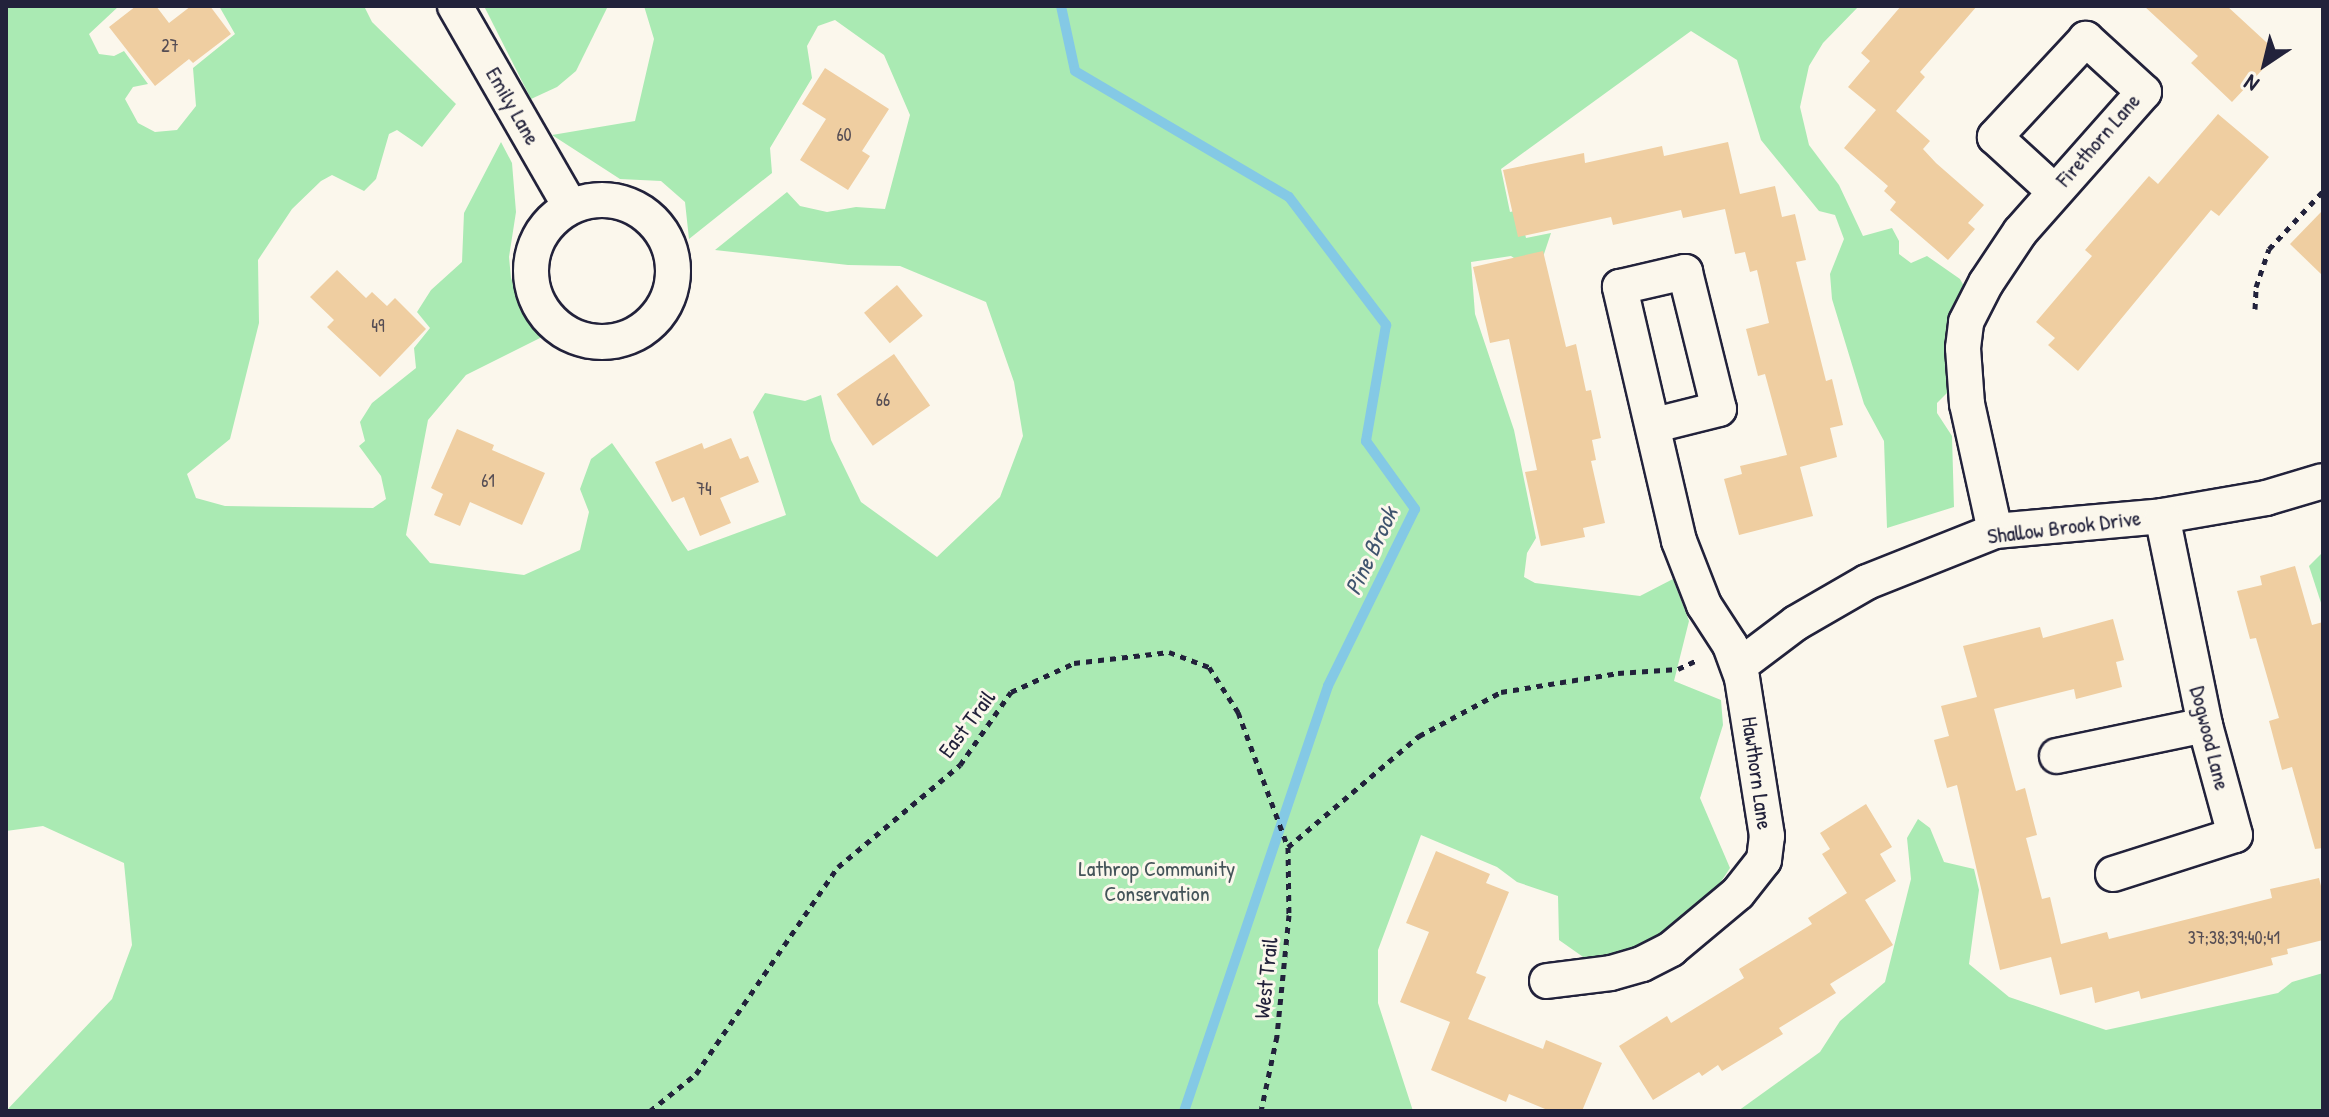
<!DOCTYPE html>
<html>
<head>
<meta charset="utf-8">
<style>
  body { margin:0 }
  #map { position:relative; width:2329px; height:1117px; overflow:hidden; background:#fbf7ec; font-family:"Patrick Hand",sans-serif }
  div>[style] { position:absolute }
  [style*='--x'] { left:calc(var(--x)*1px); top:calc(var(--y)*1px); width:calc(var(--w)*1px); rotate:calc(var(--a)*1deg) }
  .green>* { inset:0; background:#aaeab3 }
  .stream>* { height:10px; margin:-5px; padding:0 5px; transform-origin:5px; border-radius:5px; background:#84c9e5 }
  .building>* { inset:0; background:#efcea1; transform-origin:0 0 }
  .path>* { height:5px; margin-top:-2.5px; transform-origin:0; background:repeating-linear-gradient(90deg,#22223b 0 6px,transparent 0 12px) }
  .roads { filter:drop-shadow(2px 0 #22223b) drop-shadow(-2px 0 #22223b) drop-shadow(0 2px #22223b) drop-shadow(0 -2px #22223b) }
  .minor>* { height:34px; margin:-17px; padding:0 17px; transform-origin:17px; border-radius:17px; background:#fbf7ec }
  .minor>.ring { margin:-17px; padding:0; box-sizing:content-box; background:none; border:34px solid #fbf7ec; border-radius:50% }
  span { translate:-50% -50%; white-space:nowrap; text-align:center; line-height:1.15; -webkit-text-stroke:6px #fbf7ec; paint-order:stroke }
  .number-label { font-size:18px; color:#554d54 }
  .number-label span { -webkit-text-stroke-width:0 }
  .street-label { font-size:22px; color:#22223b }
  .park-label { font-size:22px; color:#445459 }
  .water-label { font-size:24px; color:#3f546e; font-style:italic }
  .frame { position:absolute; inset:0; border:8px solid #22223b; pointer-events:none }
  .north { position:absolute; left:2225px; top:24px; width:80px; height:80px; -webkit-text-stroke:6px #fbf7ec; paint-order:stroke; rotate:215deg; font-size:22px; font-weight:700; line-height:32px; text-align:center; color:#22223b }
  .north::after { content:''; display:block; margin:auto; width:28px; height:36px; background:#22223b; clip-path:polygon(50% 0,100% 100%,50% 72%,0 100%) }
</style>
</head>
<body>
<div id="map">
  <div class="green">
    <div style="clip-path:polygon(6px 6px,119px 6px,89px 34px,99px 54px,114px 56px,124px 51px,148px 84px,133px 87px,125px 99px,138px 123px,155px 132px,177px 130px,196px 106px,193px 68px,235px 34px,219px 6px,364px 6px,372px 22px,456px 104px,422px 147px,397px 130px,389px 134px,376px 179px,364px 191px,332px 175px,321px 181px,292px 209px,258px 260px,259px 323px,230px 439px,187px 474px,196px 498px,225px 506px,373px 508px,386px 499px,381px 476px,359px 446px,365px 441px,360px 422px,372px 403px,416px 368px,414px 348px,430px 328px,417px 312px,431px 290px,462px 262px,464px 213px,501px 142px,512px 163px,516px 212px,509px 257px,511px 278px,526px 317px,544px 336px,466px 375px,428px 420px,406px 535px,430px 563px,524px 575px,580px 550px,589px 512px,580px 489px,591px 459px,612px 443px,688px 551px,786px 515px,753px 412px,765px 393px,805px 401px,821px 395px,831px 440px,861px 502px,937px 557px,1000px 497px,1023px 436px,1014px 382px,986px 302px,900px 266px,848px 265px,715px 250px,787px 192px,800px 206px,827px 212px,856px 207px,885px 209px,910px 115px,884px 55px,835px 20px,818px 26px,807px 46px,812px 78px,770px 148px,772px 173px,689px 239px,685px 202px,661px 181px,620px 179px,552px 135px,635px 121px,654px 39px,644px 6px,1859px 6px,1823px 43px,1809px 66px,1800px 107px,1809px 145px,1839px 185px,1863px 236px,1892px 228px,1899px 241px,1899px 254px,1911px 263px,1927px 256px,1960px 279px,1965px 288px,1954px 386px,1937px 403px,1937px 413px,1952px 436px,1954px 507px,1887px 528px,1884px 441px,1864px 404px,1832px 299px,1830px 274px,1844px 239px,1835px 215px,1819px 211px,1761px 140px,1737px 60px,1691px 31px,1501px 169px,1510px 212px,1519px 210px,1526px 238px,1551px 233px,1543px 257px,1520px 262px,1511px 256px,1471px 262px,1475px 314px,1514px 430px,1536px 538px,1527px 553px,1524px 577px,1535px 583px,1640px 596px,1673px 579px,1689px 621px,1674px 681px,1721px 700px,1723px 725px,1700px 798px,1730px 868px,1707px 903px,1674px 931px,1609px 961px,1586px 959px,1559px 940px,1558px 896px,1517px 882px,1497px 867px,1421px 835px,1378px 950px,1378px 1003px,1413px 1111px,6px 1111px,112px 999px,132px 945px,124px 863px,43px 826px,6px 831px)"></div>
    <div style="clip-path:polygon(484px 6px,608px 6px,576px 71px,557px 87px,531px 99px)"></div>
    <div style="clip-path:polygon(2323px 552px,2323px 609px,2309px 566px)"></div>
    <div style="clip-path:polygon(1918px 819px,1930px 828px,1944px 862px,1974px 869px,1979px 890px,1969px 964px,2009px 997px,2106px 1030px,2278px 993px,2292px 982px,2323px 973px,2323px 1111px,1738px 1111px,1820px 1052px,1840px 1021px,1885px 982px,1911px 879px,1907px 838px)"></div>
  </div>
  <div class="stream">
    <div style="--x:1061;--y:6;--w:66;--a:77.8"></div>
    <div style="--x:1075;--y:71;--w:248;--a:30.5"></div>
    <div style="--x:1289;--y:197;--w:161;--a:52.8"></div>
    <div style="--x:1386;--y:325;--w:118;--a:99.8"></div>
    <div style="--x:1366;--y:441;--w:84;--a:54.2"></div>
    <div style="--x:1415;--y:509;--w:197;--a:116.2"></div>
    <div style="--x:1328;--y:686;--w:449;--a:108.7"></div>
  </div>
  <div class="building">
    <div style="clip-path:polygon(136px 6px,156px 6px,169px 23px,191px 6px,210px 6px,231px 34px,193px 63px,189px 59px,155px 86px,109px 27px)"></div>
    <div style="clip-path:polygon(1901px 6px,1977px 6px,1920px 72px,1925px 77px,1896px 111px,1930px 141px,1923px 149px,1936px 163px,1984px 205px,1968px 223px,1975px 229px,1948px 260px,1890px 210px,1896px 202px,1884px 191px,1888px 186px,1844px 148px,1876px 110px,1848px 87px,1870px 61px,1861px 53px)"></div>
    <div style="clip-path:polygon(2144px 6px,2227px 6px,2278px 53px,2232px 102px,2191px 63px,2198px 56px)"></div>
    <div style="clip-path:polygon(825px 68px,889px 109px,862px 151px,870px 156px,848px 190px,800px 160px,826px 119px,802px 104px)"></div>
    <div style="clip-path:polygon(2218px 114px,2269px 157px,2219px 216px,2211px 210px,2078px 371px,2048px 345px,2055px 338px,2036px 322px,2092px 256px,2085px 250px,2149px 176px,2158px 184px)"></div>
    <div style="clip-path:polygon(1728px 142px,1740px 194px,1775px 186px,1782px 217px,1795px 214px,1806px 260px,1796px 262px,1826px 381px,1832px 379px,1843px 425px,1830px 428px,1837px 457px,1800px 467px,1813px 516px,1739px 535px,1724px 479px,1742px 474px,1740px 466px,1787px 455px,1765px 374px,1758px 376px,1746px 329px,1769px 323px,1757px 270px,1750px 272px,1745px 252px,1735px 254px,1725px 209px,1683px 218px,1681px 210px,1613px 225px,1611px 217px,1518px 237px,1503px 170px,1584px 153px,1585px 163px,1662px 146px,1664px 156px)"></div>
    <div style="clip-path:polygon(2323px 210px,2323px 276px,2290px 244px)"></div>
    <div style="clip-path:polygon(1543px 251px,1566px 347px,1576px 344px,1586px 391px,1591px 390px,1601px 438px,1592px 440px,1596px 460px,1591px 461px,1605px 523px,1583px 528px,1585px 537px,1541px 546px,1525px 472px,1537px 470px,1509px 339px,1490px 343px,1473px 267px)"></div>
    <div style="clip-path:polygon(337px 270px,366px 298px,372px 292px,387px 306px,395px 298px,426px 329px,380px 377px,327px 327px,334px 320px,310px 297px)"></div>
    <div style="left:897px;top:285px;width:40px;height:43px;rotate:50deg"></div>
    <div style="left:894px;top:354px;width:63px;height:70px;rotate:55deg"></div>
    <div style="clip-path:polygon(457px 429px,494px 445px,492px 450px,545px 473px,522px 525px,470px 502px,460px 526px,434px 515px,443px 494px,431px 488px)"></div>
    <div style="clip-path:polygon(731px 438px,740px 459px,748px 456px,759px 482px,720px 498px,731px 523px,700px 536px,684px 497px,672px 502px,655px 462px,702px 443px,704px 449px)"></div>
    <div style="clip-path:polygon(2295px 566px,2312px 625px,2323px 622px,2323px 848px,2315px 849px,2292px 767px,2282px 770px,2269px 721px,2279px 718px,2256px 638px,2250px 639px,2237px 591px,2262px 585px,2260px 576px)"></div>
    <div style="clip-path:polygon(2113px 619px,2124px 660px,2116px 662px,2122px 687px,2076px 699px,2074px 689px,1994px 709px,2016px 791px,2025px 788px,2037px 835px,2026px 838px,2042px 899px,2050px 897px,2061px 944px,2107px 932px,2109px 939px,2272px 898px,2270px 889px,2319px 878px,2323px 894px,2323px 940px,2287px 949px,2288px 954px,2271px 958px,2273px 965px,2141px 999px,2139px 991px,2095px 1003px,2092px 987px,2060px 995px,2051px 957px,2000px 970px,1957px 785px,1947px 788px,1934px 740px,1949px 736px,1941px 706px,1977px 697px,1963px 646px,2040px 627px,2043px 638px)"></div>
    <div style="clip-path:polygon(1866px 804px,1892px 847px,1880px 854px,1896px 881px,1865px 900px,1893px 945px,1830px 984px,1836px 993px,1779px 1028px,1783px 1034px,1722px 1071px,1718px 1065px,1702px 1076px,1699px 1072px,1653px 1100px,1619px 1046px,1667px 1016px,1671px 1023px,1744px 978px,1739px 969px,1812px 924px,1808px 918px,1847px 893px,1822px 854px,1830px 849px,1820px 833px)"></div>
    <div style="clip-path:polygon(1436px 851px,1490px 874px,1486px 883px,1509px 892px,1476px 973px,1486px 977px,1468px 1019px,1543px 1049px,1546px 1040px,1602px 1063px,1582px 1111px,1550px 1111px,1509px 1094px,1506px 1102px,1431px 1070px,1450px 1022px,1400px 1002px,1429px 932px,1406px 923px)"></div>
  </div>
  <div class="path">
    <div style="--x:2255;--y:309;--w:22;--a:-87"></div>
    <div style="--x:2256;--y:287;--w:40;--a:-71.1"></div>
    <div style="--x:2269;--y:249;--w:79;--a:-47"></div>
    <div style="--x:1288;--y:847;--w:172;--a:-40.3"></div>
    <div style="--x:1419;--y:736;--w:93;--a:-28.2"></div>
    <div style="--x:1501;--y:692;--w:119;--a:-9.2"></div>
    <div style="--x:1618;--y:673;--w:60;--a:-3.8"></div>
    <div style="--x:1678;--y:669;--w:23;--a:-25"></div>
    <div style="--x:650;--y:1111;--w:59;--a:-38.8"></div>
    <div style="--x:696;--y:1074;--w:251;--a:-55.6"></div>
    <div style="--x:838;--y:867;--w:159;--a:-39.9"></div>
    <div style="--x:960;--y:765;--w:89;--a:-55.1"></div>
    <div style="--x:1011;--y:692;--w:69;--a:-24.7"></div>
    <div style="--x:1074;--y:663;--w:96;--a:-6.6"></div>
    <div style="--x:1169;--y:652;--w:43;--a:20.6"></div>
    <div style="--x:1209;--y:667;--w:54;--a:57.2"></div>
    <div style="--x:1238;--y:712;--w:144;--a:69.7"></div>
    <div style="--x:1288;--y:847;--w:68;--a:89.2"></div>
    <div style="--x:1289;--y:915;--w:122;--a:95.7"></div>
    <div style="--x:1277;--y:1036;--w:77;--a:102"></div>
  </div>
  <div class="roads">
    <div class="minor">
      <div style="--x:455;--y:6;--w:231;--a:60.1"></div>
      <div class="ring" style="left:531px;top:200px;width:108px;height:108px"></div>
      <div style="--x:1995;--y:531;--w:130;--a:-102.4"></div>
      <div style="--x:1967;--y:404;--w:56;--a:-94.1"></div>
      <div style="--x:1963;--y:348;--w:26;--a:-83"></div>
      <div style="--x:1966;--y:322;--w:44;--a:-62.9"></div>
      <div style="--x:1986;--y:283;--w:61;--a:-56.3"></div>
      <div style="--x:2020;--y:232;--w:187;--a:-48.5"></div>
      <div style="--x:2144;--y:92;--w:79;--a:-137.6"></div>
      <div style="--x:2086;--y:39;--w:134;--a:132.9"></div>
      <div style="--x:1995;--y:137;--w:80;--a:42.5"></div>
      <div style="--x:1739;--y:666;--w:71;--a:-37"></div>
      <div style="--x:1796;--y:623;--w:82;--a:-30"></div>
      <div style="--x:1867;--y:582;--w:138;--a:-21.7"></div>
      <div style="--x:1995;--y:531;--w:168;--a:-5.1"></div>
      <div style="--x:2162;--y:516;--w:106;--a:-9.8"></div>
      <div style="--x:2266;--y:498;--w:59;--a:-16.6"></div>
      <div style="--x:2057;--y:756;--w:151;--a:-11.8"></div>
      <div style="--x:2113;--y:874;--w:128;--a:-17.7"></div>
      <div style="--x:2235;--y:835;--w:114;--a:-105.3"></div>
      <div style="--x:2205;--y:725;--w:213;--a:-101.6"></div>
      <div style="--x:1547;--y:981;--w:64;--a:-7.1"></div>
      <div style="--x:1611;--y:973;--w:32;--a:-16"></div>
      <div style="--x:1642;--y:964;--w:33;--a:-27"></div>
      <div style="--x:1671;--y:949;--w:87;--a:-39.9"></div>
      <div style="--x:1738;--y:893;--w:42;--a:-51.8"></div>
      <div style="--x:1764;--y:860;--w:24;--a:-83"></div>
      <div style="--x:1767;--y:836;--w:160;--a:-99"></div>
      <div style="--x:1742;--y:678;--w:35;--a:-110"></div>
      <div style="--x:1730;--y:645;--w:48;--a:-123"></div>
      <div style="--x:1704;--y:605;--w:69;--a:-111.3"></div>
      <div style="--x:1679;--y:541;--w:261;--a:-103.1"></div>
      <div style="--x:1620;--y:287;--w:67;--a:-13"></div>
      <div style="--x:1685;--y:272;--w:141;--a:76.1"></div>
      <div style="--x:1719;--y:409;--w:66;--a:166"></div>
    </div>
  </div>
  <div class="number-label">
    <span style="left:170px;top:46px">27</span>
    <span style="left:844px;top:135px">60</span>
    <span style="left:378px;top:326px">49</span>
    <span style="left:883px;top:400px">66</span>
    <span style="left:488px;top:481px">61</span>
    <span style="left:704px;top:489px">74</span>
    <span style="left:2234px;top:938px">37;38;39;40;41</span>
  </div>
  <div class="street-label">
    <span style="left:513px;top:106px;rotate:60deg">Emily Lane</span>
    <span style="left:2098px;top:140px;rotate:-49deg">Firethorn Lane</span>
    <span style="left:2064px;top:527px;rotate:-7deg">Shallow Brook Drive</span>
    <span style="left:967px;top:724px;rotate:-53deg">East Trail</span>
    <span style="left:2210px;top:738px;rotate:76deg">Dogwood Lane</span>
    <span style="left:1757px;top:773px;rotate:82deg">Hawthorn Lane</span>
    <span style="left:1266px;top:978px;rotate:-84deg">West Trail</span>
  </div>
  <div class="park-label">
    <span style="left:1157px;top:881px">Lathrop Community<br>Conservation</span>
  </div>
  <div class="water-label">
    <span style="left:1371px;top:551px;rotate:-65deg">Pine Brook</span>
  </div>
  <div class="frame"></div>
  <div class="north">N</div>
</div>
</body>
</html>
